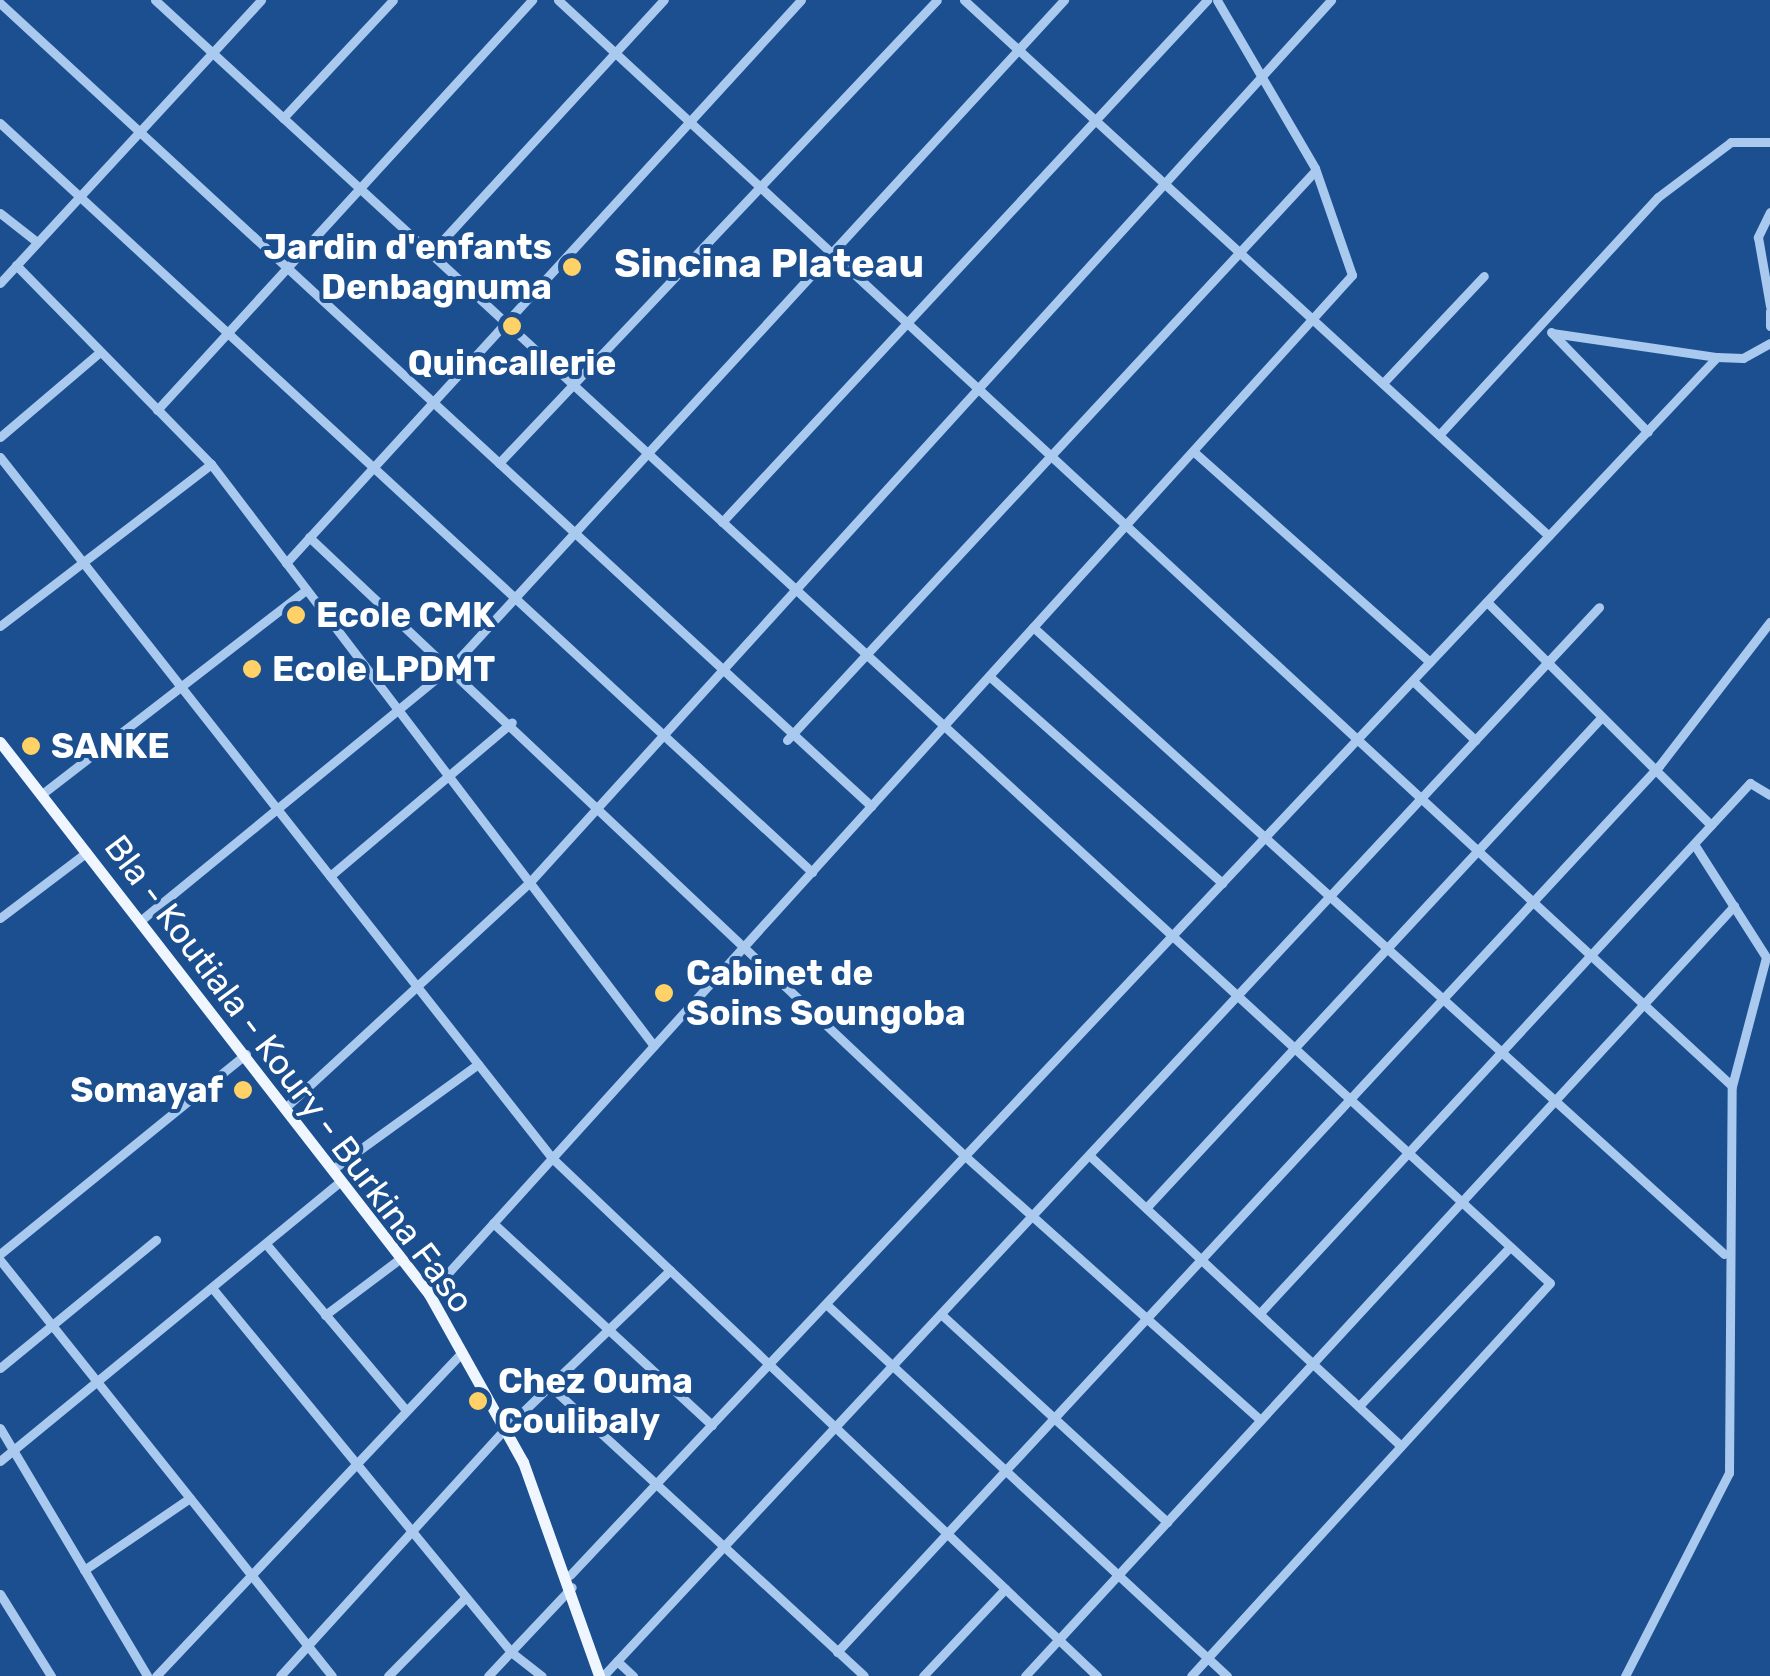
<!DOCTYPE html>
<html>
<head>
<meta charset="utf-8">
<style>
  body { margin:0 }
  #map { position:relative; width:1770px; height:1676px; overflow:hidden; background:#1b4f8f; font-family:Rubik,sans-serif }
  div>[style] { position:absolute }
  [style*='--x'] { left:calc(var(--x)*1px); top:calc(var(--y)*1px); width:calc(var(--w)*1px); rotate:calc(var(--a)*1deg) }
  .minor>* { height:9px; margin:-4.5px; padding:0 4.5px; transform-origin:4.5px; border-radius:4.5px; background:#a9c9ee }
  .major>* { height:11px; margin:-5.5px; padding:0 5.5px; transform-origin:5.5px; border-radius:5.5px; background:#f0f6ff }
  .dots>* { width:28px; height:28px; translate:-50% -50%; box-sizing:border-box; border:5px solid #1b4f8f; border-radius:50% }
  span { translate:-50% -50%; white-space:nowrap; text-align:center; line-height:1.15; -webkit-text-stroke:8px #1b4f8f; paint-order:stroke }
  .poi-label { font-size:35px; color:#fff; font-weight:700 }
  .right { translate:-100% -50%; text-align:right }
  .left { translate:0 -50%; text-align:left }
  .street-label { font-size:35px; color:#fff }
  .quarter-label { font-size:40px; color:#fff; font-weight:700 }
</style>
</head>
<body>
<div id="map">
  <div class="minor">
    <div style="--x:155;--y:0;--w:1895;--a:42.61"></div>
    <div style="--x:1550;--y:1283;--w:532;--a:132.41"></div>
    <div style="--x:558;--y:0;--w:1599;--a:42.77"></div>
    <div style="--x:964;--y:0;--w:793;--a:42.5"></div>
    <div style="--x:0;--y:3;--w:1185;--a:42.67"></div>
    <div style="--x:283;--y:118;--w:161;--a:-47"></div>
    <div style="--x:0;--y:123;--w:1105;--a:42.69"></div>
    <div style="--x:1770;--y:212;--w:28;--a:116"></div>
    <div style="--x:1758;--y:237;--w:70;--a:80.1"></div>
    <div style="--x:0;--y:213;--w:47;--a:38.1"></div>
    <div style="--x:431;--y:253;--w:344;--a:-47.4"></div>
    <div style="--x:16;--y:265;--w:279;--a:45.6"></div>
    <div style="--x:211;--y:464;--w:731;--a:52.72"></div>
    <div style="--x:0;--y:283;--w:385;--a:-47.3"></div>
    <div style="--x:1770;--y:311;--w:15;--a:90"></div>
    <div style="--x:1551;--y:332;--w:139;--a:45.9"></div>
    <div style="--x:1552;--y:333;--w:167;--a:8.3"></div>
    <div style="--x:1717;--y:357;--w:26;--a:2"></div>
    <div style="--x:1743;--y:358;--w:31;--a:-29"></div>
    <div style="--x:1383;--y:383;--w:147;--a:-46.7"></div>
    <div style="--x:157;--y:410;--w:556;--a:-47.55"></div>
    <div style="--x:1439;--y:435;--w:323;--a:-47.4"></div>
    <div style="--x:1658;--y:197;--w:91;--a:-37"></div>
    <div style="--x:1731;--y:142;--w:39;--a:0"></div>
    <div style="--x:0;--y:437;--w:131;--a:-40.4"></div>
    <div style="--x:1193;--y:451;--w:317;--a:41.7"></div>
    <div style="--x:0;--y:457;--w:892;--a:51.78"></div>
    <div style="--x:552;--y:1158;--w:752;--a:43.55"></div>
    <div style="--x:499;--y:463;--w:637;--a:-46.59"></div>
    <div style="--x:722;--y:522;--w:713;--a:-47.1"></div>
    <div style="--x:309;--y:537;--w:902;--a:43.34"></div>
    <div style="--x:965;--y:1156;--w:396;--a:41.8"></div>
    <div style="--x:286;--y:563;--w:763;--a:-47.55"></div>
    <div style="--x:1487;--y:602;--w:316;--a:44.9"></div>
    <div style="--x:0;--y:626;--w:266;--a:-37.5"></div>
    <div style="--x:1033;--y:627;--w:933;--a:42.22"></div>
    <div style="--x:989;--y:676;--w:312;--a:41.6"></div>
    <div style="--x:1413;--y:681;--w:86;--a:43.6"></div>
    <div style="--x:787;--y:740;--w:776;--a:-47.14"></div>
    <div style="--x:42;--y:794;--w:334;--a:-37.7"></div>
    <div style="--x:330;--y:876;--w:238;--a:-40.2"></div>
    <div style="--x:0;--y:918;--w:109;--a:-37.2"></div>
    <div style="--x:140;--y:921;--w:406;--a:-39.3"></div>
    <div style="--x:454;--y:664;--w:902;--a:-47.43"></div>
    <div style="--x:285;--y:1108;--w:332;--a:-42.7"></div>
    <div style="--x:529;--y:883;--w:1193;--a:-47.75"></div>
    <div style="--x:1090;--y:1156;--w:425;--a:43"></div>
    <div style="--x:333;--y:1169;--w:179;--a:-35.9"></div>
    <div style="--x:1146;--y:1208;--w:667;--a:-47.13"></div>
    <div style="--x:493;--y:1223;--w:298;--a:42.7"></div>
    <div style="--x:266;--y:1244;--w:216;--a:49.9"></div>
    <div style="--x:0;--y:1254;--w:317;--a:-39.1"></div>
    <div style="--x:0;--y:1260;--w:532;--a:51.41"></div>
    <div style="--x:213;--y:1289;--w:470;--a:50.6"></div>
    <div style="--x:511;--y:1652;--w:39;--a:38"></div>
    <div style="--x:429;--y:1294;--w:1375;--a:-47.83"></div>
    <div style="--x:1352;--y:275;--w:113;--a:-109.1"></div>
    <div style="--x:1315;--y:168;--w:194;--a:-120.3"></div>
    <div style="--x:826;--y:1304;--w:547;--a:42.85"></div>
    <div style="--x:1260;--y:1313;--w:722;--a:-47.25"></div>
    <div style="--x:1750;--y:783;--w:23;--a:31"></div>
    <div style="--x:325;--y:1315;--w:95;--a:-36.9"></div>
    <div style="--x:942;--y:1315;--w:306;--a:42.6"></div>
    <div style="--x:0;--y:1368;--w:202;--a:-39.4"></div>
    <div style="--x:550;--y:1386;--w:427;--a:42.7"></div>
    <div style="--x:1359;--y:1406;--w:219;--a:-46.5"></div>
    <div style="--x:0;--y:1428;--w:288;--a:59.3"></div>
    <div style="--x:0;--y:1461;--w:441;--a:-39.4"></div>
    <div style="--x:84;--y:1570;--w:128;--a:-34.2"></div>
    <div style="--x:570;--y:1575;--w:1673;--a:-46.72"></div>
    <div style="--x:0;--y:1594;--w:97;--a:58.1"></div>
    <div style="--x:837;--y:1652;--w:1209;--a:-47.15"></div>
    <div style="--x:1659;--y:766;--w:182;--a:-52.4"></div>
    <div style="--x:617;--y:1661;--w:22;--a:43"></div>
    <div style="--x:156;--y:1676;--w:446;--a:-46.6"></div>
    <div style="--x:280;--y:1676;--w:334;--a:-47.7"></div>
    <div style="--x:505;--y:1429;--w:229;--a:-43.9"></div>
    <div style="--x:388;--y:1676;--w:110;--a:-45.4"></div>
    <div style="--x:488;--y:1676;--w:122;--a:-46.7"></div>
    <div style="--x:603;--y:1676;--w:1461;--a:-47.02"></div>
    <div style="--x:923;--y:1676;--w:120;--a:-46.7"></div>
    <div style="--x:1025;--y:1676;--w:1047;--a:-47.36"></div>
    <div style="--x:1625;--y:1676;--w:228;--a:-62.9"></div>
    <div style="--x:1729;--y:1473;--w:387;--a:-89.6"></div>
    <div style="--x:1732;--y:1086;--w:133;--a:-75.2"></div>
    <div style="--x:1766;--y:957;--w:134;--a:-122.5"></div>
  </div>
  <div class="major">
    <div style="--x:0;--y:742;--w:699;--a:52.15"></div>
    <div style="--x:429;--y:1294;--w:193;--a:60.8"></div>
    <div style="--x:523;--y:1462;--w:227;--a:70.4"></div>
  </div>
  <div class="dots">
    <div style="left:572px;top:267px;background:#ffd166"></div>
    <div style="left:512px;top:326px;background:#ffd166"></div>
    <div style="left:296px;top:615px;background:#ffd166"></div>
    <div style="left:252px;top:669px;background:#ffd166"></div>
    <div style="left:31px;top:746px;background:#ffd166"></div>
    <div style="left:664px;top:993px;background:#ffd166"></div>
    <div style="left:243px;top:1090px;background:#ffd166"></div>
    <div style="left:478px;top:1401px;background:#ffd166"></div>
  </div>
  <div class="poi-label">
    <span class="right" style="left:552px;top:267px">Jardin d'enfants<br>Denbagnuma</span>
    <span style="left:512px;top:363px">Quincallerie</span>
    <span class="left" style="left:316px;top:615px">Ecole CMK</span>
    <span class="left" style="left:272px;top:669px">Ecole LPDMT</span>
    <span class="left" style="left:51px;top:746px">SANKE</span>
    <span class="left" style="left:686px;top:993px">Cabinet de<br>Soins Soungoba</span>
    <span class="right" style="left:223px;top:1090px">Somayaf</span>
    <span class="left" style="left:498px;top:1401px">Chez Ouma<br>Coulibaly</span>
  </div>
  <div class="street-label">
    <span style="left:289px;top:1074px;rotate:53deg">Bla - Koutiala - Koury - Burkina Faso</span>
  </div>
  <div class="quarter-label">
    <span style="left:769px;top:264px">Sincina Plateau</span>
  </div>
</div>
</body>
</html>
